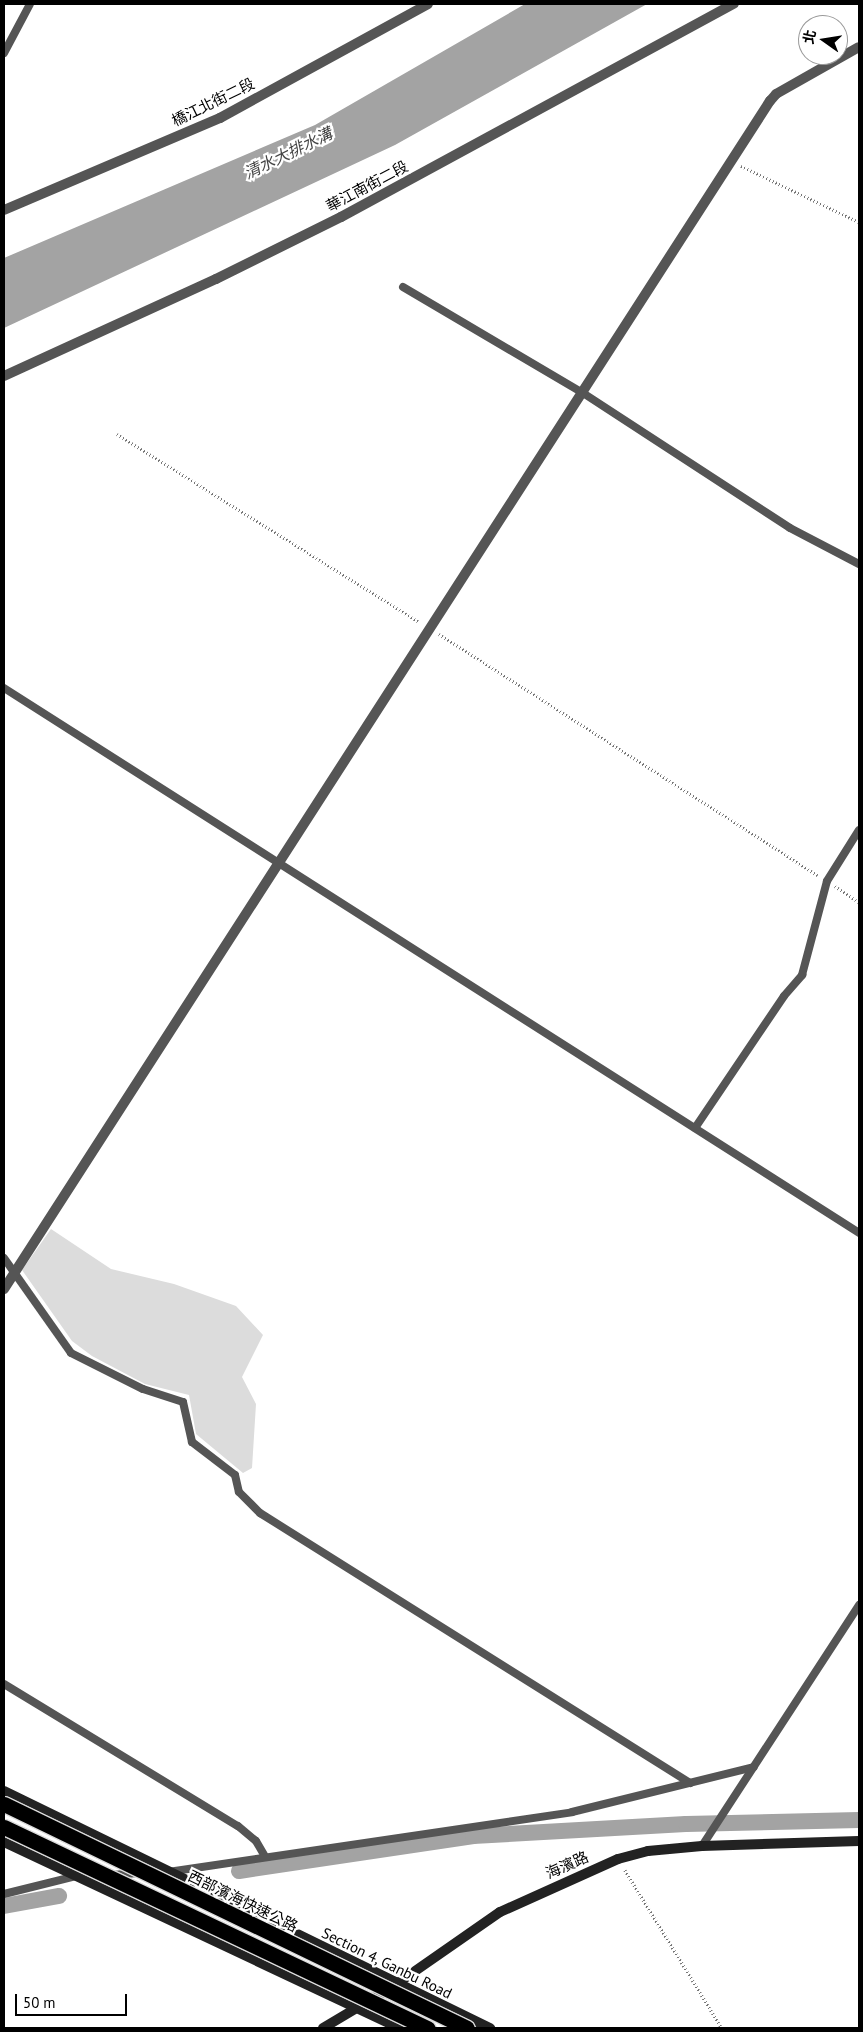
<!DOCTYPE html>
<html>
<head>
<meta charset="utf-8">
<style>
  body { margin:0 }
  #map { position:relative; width:863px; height:2032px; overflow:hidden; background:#fff; font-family:"PT Sans","Noto Sans TC",sans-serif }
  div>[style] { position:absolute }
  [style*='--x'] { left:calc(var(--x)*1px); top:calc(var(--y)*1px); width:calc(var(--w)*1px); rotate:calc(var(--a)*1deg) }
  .green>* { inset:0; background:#dcdcdc }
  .water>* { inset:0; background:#a3a3a3 }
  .canal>* { height:16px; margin:-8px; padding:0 8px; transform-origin:8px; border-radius:8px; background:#a3a3a3 }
  .path>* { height:2.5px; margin-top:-1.25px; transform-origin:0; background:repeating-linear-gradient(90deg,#777 0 1px,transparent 0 3.5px) }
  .lane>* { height:8px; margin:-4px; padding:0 4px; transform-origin:4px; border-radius:4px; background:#555 }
  .street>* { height:10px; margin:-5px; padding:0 5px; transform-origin:5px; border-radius:5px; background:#555 }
  .secondary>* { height:10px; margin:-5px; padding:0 5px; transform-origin:5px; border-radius:5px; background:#222 }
  .bridges { filter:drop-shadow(1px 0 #dbdbdb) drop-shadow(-1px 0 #dbdbdb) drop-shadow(0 1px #dbdbdb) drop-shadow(0 -1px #dbdbdb) }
  .highway-bridge>* { height:15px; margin:-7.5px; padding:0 7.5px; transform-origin:7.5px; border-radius:7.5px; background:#000 }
  span { translate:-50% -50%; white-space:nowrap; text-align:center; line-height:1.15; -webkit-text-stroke:4.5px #fff; paint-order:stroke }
  .street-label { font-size:15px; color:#000 }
  .water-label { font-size:16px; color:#444; font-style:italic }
  .frame { position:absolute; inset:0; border:5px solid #000; pointer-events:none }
  .north { position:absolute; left:798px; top:15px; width:50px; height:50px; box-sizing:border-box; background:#fff; border:1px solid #999; border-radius:50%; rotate:283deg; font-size:14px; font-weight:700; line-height:20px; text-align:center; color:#000 }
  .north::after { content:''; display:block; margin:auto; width:18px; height:22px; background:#000; clip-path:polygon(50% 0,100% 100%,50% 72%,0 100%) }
  .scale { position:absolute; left:15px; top:1994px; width:112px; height:22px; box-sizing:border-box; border:2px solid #000; border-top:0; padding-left:6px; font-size:15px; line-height:18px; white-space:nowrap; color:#000; -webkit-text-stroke:4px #fff; paint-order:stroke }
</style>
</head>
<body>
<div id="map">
  <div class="green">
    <div style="clip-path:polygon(51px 1229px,111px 1269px,174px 1284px,236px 1306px,263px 1335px,242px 1377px,256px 1404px,252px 1468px,243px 1473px,196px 1434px,189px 1395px,145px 1384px,92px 1356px,72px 1341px,22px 1270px)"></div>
  </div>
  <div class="water">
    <div style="clip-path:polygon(525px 4px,647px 4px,395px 145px,4px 328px,4px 258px,315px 125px)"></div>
  </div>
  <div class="canal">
    <div style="--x:239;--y:1871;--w:237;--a:-8.5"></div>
    <div style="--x:473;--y:1836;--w:213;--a:-3.2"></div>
    <div style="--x:686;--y:1824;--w:173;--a:-1.3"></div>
    <div style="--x:4;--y:1906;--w:56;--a:-10.3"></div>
  </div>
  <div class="path">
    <div style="--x:741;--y:166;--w:131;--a:25.4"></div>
    <div style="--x:117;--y:434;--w:356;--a:31.9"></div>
    <div style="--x:439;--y:634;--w:449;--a:32.5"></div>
    <div style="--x:835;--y:886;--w:29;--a:34"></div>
    <div style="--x:625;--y:1870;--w:185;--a:58.5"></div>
  </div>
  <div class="lane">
    <div style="--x:4;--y:53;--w:55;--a:-62"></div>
    <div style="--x:403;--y:287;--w:209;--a:30.5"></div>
    <div style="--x:583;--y:393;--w:247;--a:33.1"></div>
    <div style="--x:790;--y:528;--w:78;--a:27.6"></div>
    <div style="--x:4;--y:688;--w:1014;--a:32.51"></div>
    <div style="--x:695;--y:1128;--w:159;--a:-56"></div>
    <div style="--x:784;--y:996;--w:28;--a:-49"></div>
    <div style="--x:802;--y:975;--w:97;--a:-75.1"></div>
    <div style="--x:827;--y:881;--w:60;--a:-57.9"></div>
    <div style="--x:4;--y:1258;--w:116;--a:54.8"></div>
    <div style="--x:71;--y:1353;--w:80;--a:26.6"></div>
    <div style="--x:143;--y:1389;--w:42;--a:18"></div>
    <div style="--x:183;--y:1402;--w:41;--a:77.3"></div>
    <div style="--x:192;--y:1442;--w:54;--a:37.5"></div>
    <div style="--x:235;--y:1475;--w:17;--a:77"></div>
    <div style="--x:239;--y:1492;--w:30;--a:45"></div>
    <div style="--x:260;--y:1513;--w:508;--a:32.12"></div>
    <div style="--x:4;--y:1684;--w:274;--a:31.3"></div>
    <div style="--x:238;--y:1826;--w:23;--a:40"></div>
    <div style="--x:256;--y:1841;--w:16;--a:60"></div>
    <div style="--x:702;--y:1846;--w:288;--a:-56.9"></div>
    <div style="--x:168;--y:1872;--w:408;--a:-8.4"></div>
    <div style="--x:572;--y:1812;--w:187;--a:-13.9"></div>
    <div style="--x:111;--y:1875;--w:28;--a:-4"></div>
    <div style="--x:4;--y:1894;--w:75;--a:-13.9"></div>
    <div style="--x:77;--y:1876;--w:22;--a:-3"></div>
  </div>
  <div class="street">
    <div style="--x:4;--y:210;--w:235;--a:-23.1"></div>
    <div style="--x:220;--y:118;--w:237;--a:-28.7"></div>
    <div style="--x:4;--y:376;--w:233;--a:-24.6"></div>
    <div style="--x:216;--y:279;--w:140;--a:-26.4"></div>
    <div style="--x:341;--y:217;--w:447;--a:-28.5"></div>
    <div style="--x:4;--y:1289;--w:1414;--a:-57.19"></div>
    <div style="--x:770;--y:101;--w:9;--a:-49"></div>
    <div style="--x:776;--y:94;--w:95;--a:-29.5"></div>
  </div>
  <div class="secondary">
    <div style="--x:4;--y:1791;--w:541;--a:26"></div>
    <div style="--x:4;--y:1842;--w:438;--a:25.2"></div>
    <div style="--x:323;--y:2028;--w:84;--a:-30.8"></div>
    <div style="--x:395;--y:1985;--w:128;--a:-34.8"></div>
    <div style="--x:500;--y:1912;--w:129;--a:-24.2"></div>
    <div style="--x:618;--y:1859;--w:31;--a:-15"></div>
    <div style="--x:648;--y:1851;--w:54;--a:-5.3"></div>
    <div style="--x:702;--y:1846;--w:157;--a:-1.8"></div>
  </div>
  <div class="bridges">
    <div class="highway-bridge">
      <div style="--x:4;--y:1804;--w:514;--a:25.82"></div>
      <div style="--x:4;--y:1827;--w:469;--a:25.4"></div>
    </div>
  </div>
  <div class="street-label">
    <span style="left:213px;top:102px;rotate:-26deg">橋江北街二段</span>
    <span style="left:367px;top:186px;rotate:-28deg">華江南街二段</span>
    <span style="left:567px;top:1865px;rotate:-24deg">海濱路</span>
    <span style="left:243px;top:1901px;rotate:26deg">西部濱海快速公路</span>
    <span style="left:387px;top:1963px;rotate:26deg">Section 4, Ganbu Road</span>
  </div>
  <div class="water-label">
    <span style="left:288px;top:153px;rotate:-26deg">清水大排水溝</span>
  </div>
  <div class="frame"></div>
  <div class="north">北</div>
  <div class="scale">50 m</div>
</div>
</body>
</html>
